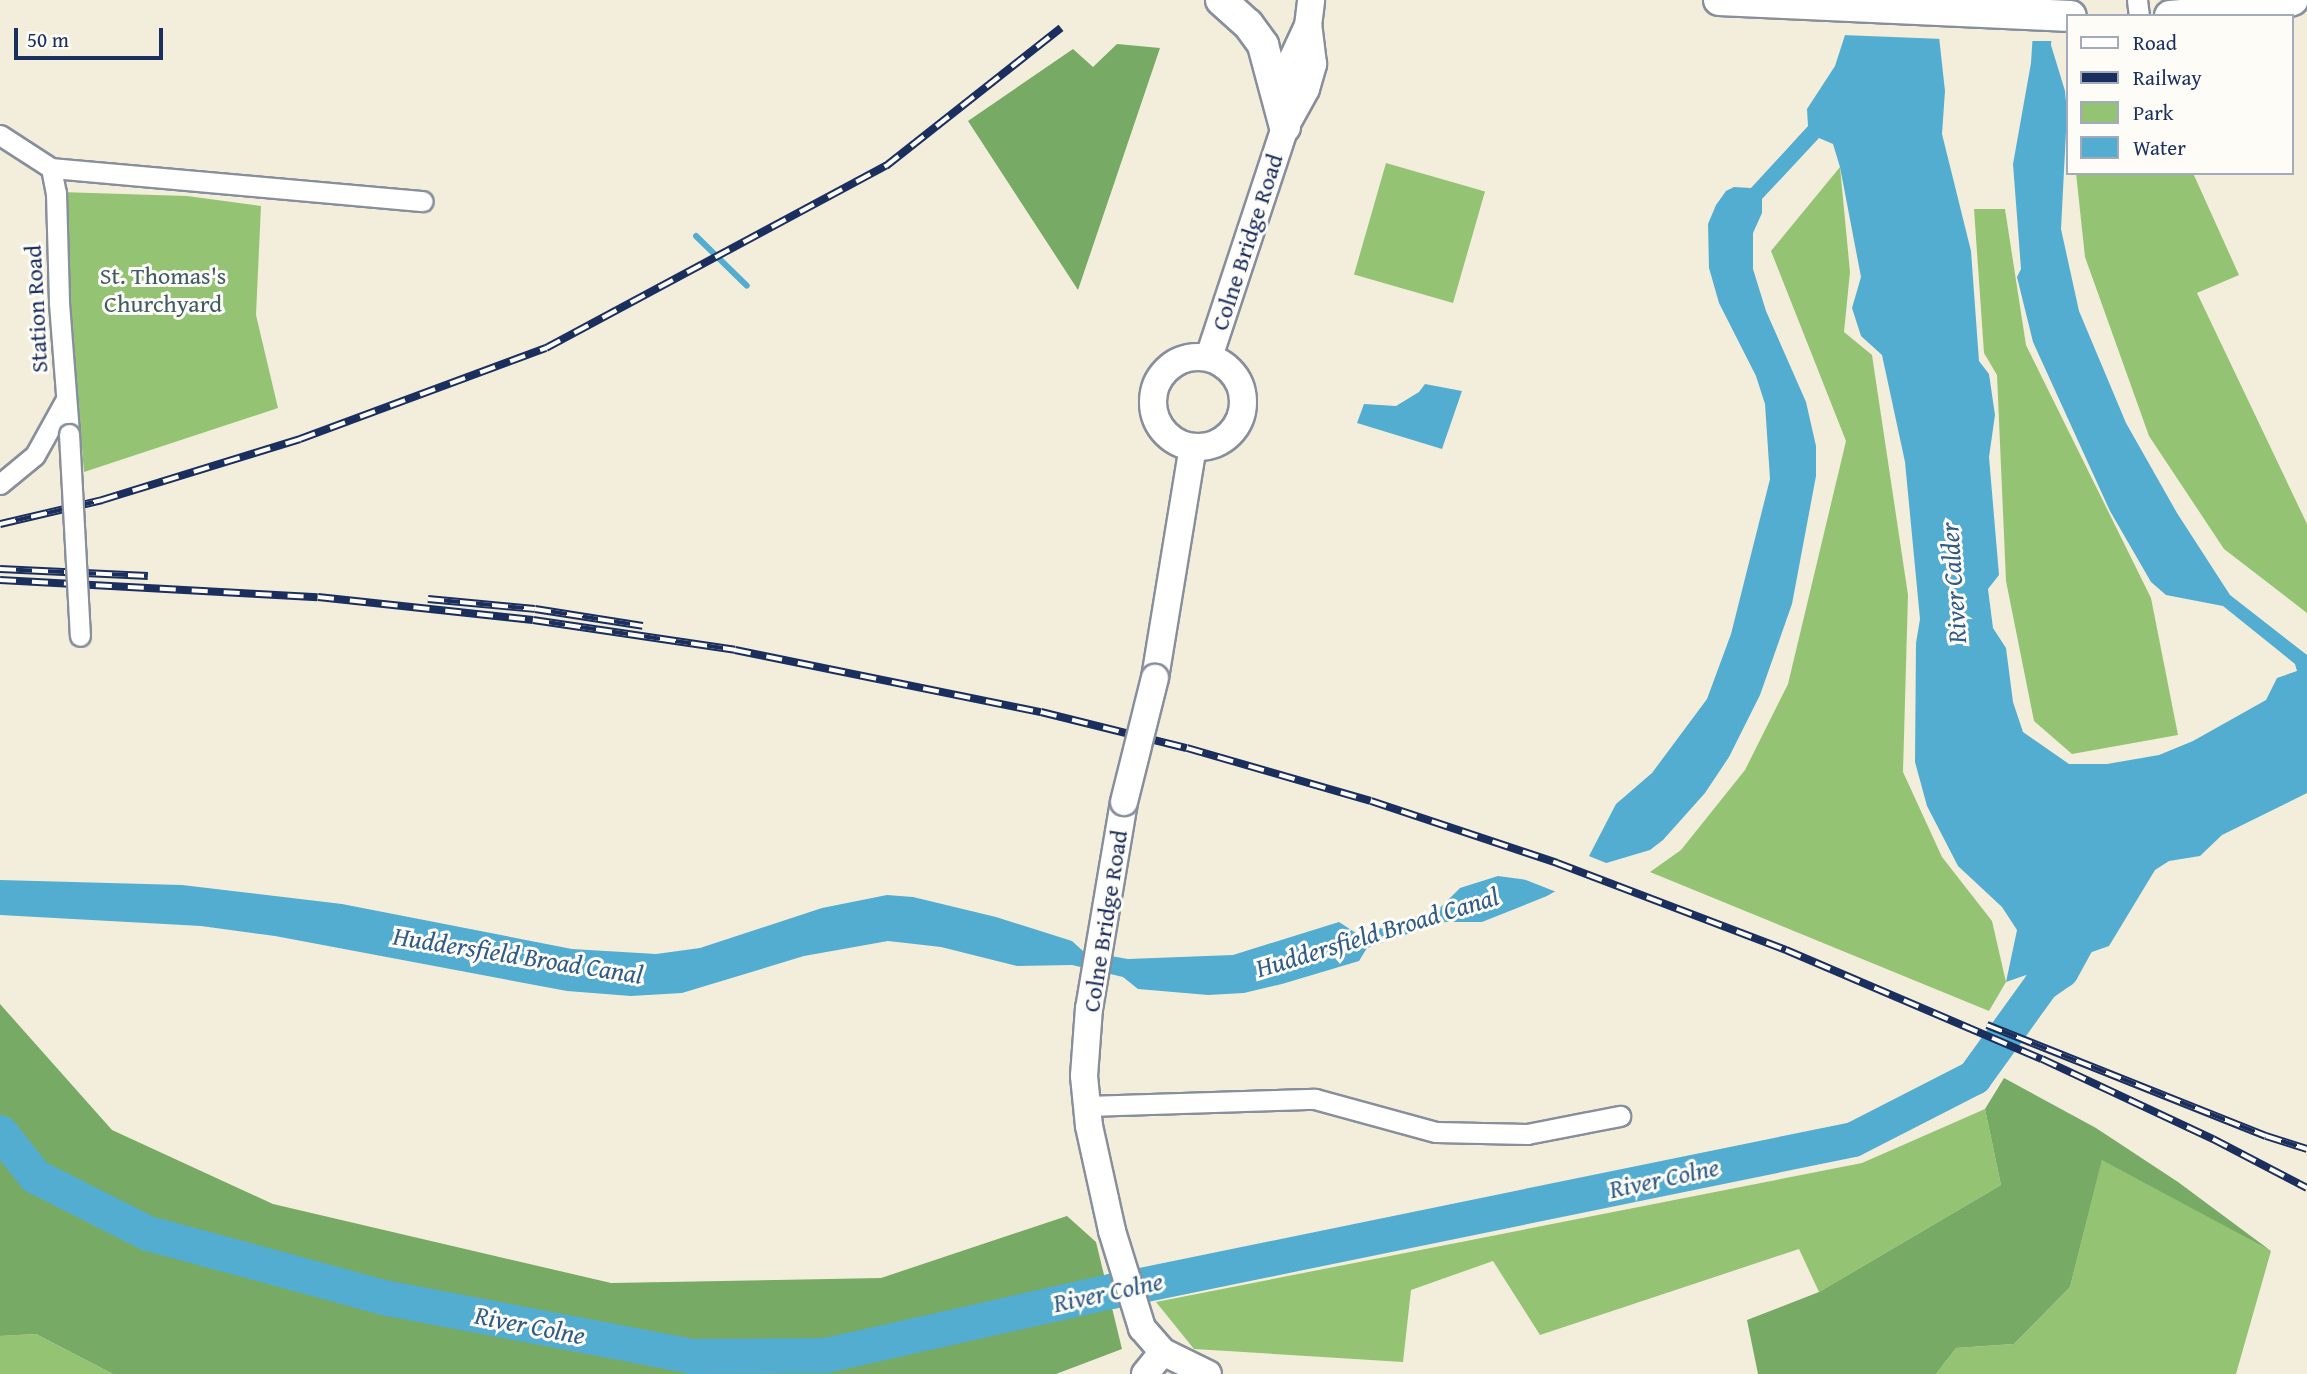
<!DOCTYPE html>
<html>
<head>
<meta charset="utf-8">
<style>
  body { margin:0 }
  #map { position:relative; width:2307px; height:1374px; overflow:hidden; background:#f3eedb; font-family:"Gentium Book Plus",serif }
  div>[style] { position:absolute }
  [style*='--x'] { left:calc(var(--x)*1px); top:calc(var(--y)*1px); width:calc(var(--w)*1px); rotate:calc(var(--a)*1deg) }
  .green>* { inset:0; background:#94c473; transform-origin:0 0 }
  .forest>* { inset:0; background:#77aa65 }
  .water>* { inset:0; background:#53add1 }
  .pier>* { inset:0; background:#f3eedb; transform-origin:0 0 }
  .stream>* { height:6px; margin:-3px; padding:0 3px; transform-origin:3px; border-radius:3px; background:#53add1 }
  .river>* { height:35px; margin:-17.5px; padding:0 17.5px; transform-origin:17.5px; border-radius:17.5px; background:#53add1 }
  .roads { filter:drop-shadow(2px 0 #878e9c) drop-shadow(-2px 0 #878e9c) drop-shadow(0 2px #878e9c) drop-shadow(0 -2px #878e9c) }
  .street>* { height:19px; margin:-9.5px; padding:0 9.5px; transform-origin:9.5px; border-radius:9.5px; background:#fff }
  .secondary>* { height:26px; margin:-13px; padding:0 13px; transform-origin:13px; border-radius:13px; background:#fff }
  .secondary>.ring { margin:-13px; padding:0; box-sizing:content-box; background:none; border:26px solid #fff; border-radius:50% }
  .primary>* { height:30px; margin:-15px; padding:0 15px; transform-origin:15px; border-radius:15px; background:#fff }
  .rail>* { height:8px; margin-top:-4px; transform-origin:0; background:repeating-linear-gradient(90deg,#fdfcf7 0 16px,#1b2f5e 0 32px); box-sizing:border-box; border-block:2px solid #1b2f5e }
  .bridges { filter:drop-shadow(2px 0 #878e9c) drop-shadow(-2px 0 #878e9c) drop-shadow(0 2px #878e9c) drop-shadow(0 -2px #878e9c) }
  .street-bridge>* { height:19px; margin:-9.5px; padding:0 9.5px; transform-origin:9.5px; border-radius:9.5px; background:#fff }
  .secondary-bridge>* { height:26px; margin:-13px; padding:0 13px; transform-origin:13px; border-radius:13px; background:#fff }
  span { translate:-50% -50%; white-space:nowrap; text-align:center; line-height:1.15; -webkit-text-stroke:6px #fdfcf7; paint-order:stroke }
  .street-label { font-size:24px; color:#1b2f5e }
  .park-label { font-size:24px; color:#3f5c64 }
  .water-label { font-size:26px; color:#2f5b86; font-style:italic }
  .legend { position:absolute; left:2066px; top:14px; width:228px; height:161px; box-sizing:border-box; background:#fdfcf7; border:2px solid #a3aaba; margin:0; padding:9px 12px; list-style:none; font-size:21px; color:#1b2f5e }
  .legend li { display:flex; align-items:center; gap:14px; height:35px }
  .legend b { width:35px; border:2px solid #a3aaba }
  .scale { position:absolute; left:14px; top:28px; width:149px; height:32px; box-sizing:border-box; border:4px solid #1b2f5e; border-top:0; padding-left:9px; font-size:21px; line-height:24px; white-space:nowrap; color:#1b2f5e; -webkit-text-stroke:5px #fdfcf7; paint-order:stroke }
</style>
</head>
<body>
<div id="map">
  <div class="green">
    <div style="left:1386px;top:163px;width:103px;height:116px;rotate:16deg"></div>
    <div style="clip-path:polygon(1840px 167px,1850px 272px,1844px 332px,1872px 355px,1908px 595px,1903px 772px,1942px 857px,1992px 921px,2006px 982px,1989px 1011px,1650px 872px,1681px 850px,1745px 770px,1788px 684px,1846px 441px,1771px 251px)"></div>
    <div style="clip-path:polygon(2076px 173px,2193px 173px,2239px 275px,2197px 293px,2307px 524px,2307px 613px,2224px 549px,2149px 436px,2085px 257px)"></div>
    <div style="clip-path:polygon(60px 192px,187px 196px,261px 206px,256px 315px,278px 408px,84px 472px)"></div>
    <div style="clip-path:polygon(1974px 209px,2005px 209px,2026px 345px,2151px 598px,2178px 735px,2072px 754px,2034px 721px,2006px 581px,1997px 375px,1984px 353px)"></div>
    <div style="clip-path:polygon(1985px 1109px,2001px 1185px,1819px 1292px,1799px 1249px,1540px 1335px,1493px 1261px,1411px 1290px,1403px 1362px,1194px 1349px,1156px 1302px,1862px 1163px)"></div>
    <div style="clip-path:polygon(2102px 1159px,2271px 1251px,2236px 1374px,1936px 1374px,1956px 1348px,2014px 1344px,2070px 1287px)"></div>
    <div style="clip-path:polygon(36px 1334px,113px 1374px,0 1374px,0 1336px)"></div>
  </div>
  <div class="forest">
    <div style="clip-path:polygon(1117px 44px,1160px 48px,1078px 290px,968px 121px,1073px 49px,1093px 67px)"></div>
    <div style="clip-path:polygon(0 1004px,112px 1130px,273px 1204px,611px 1283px,881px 1278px,1067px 1216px,1096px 1242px,1122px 1349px,1056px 1374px,113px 1374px,36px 1334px,0 1336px)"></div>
    <div style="clip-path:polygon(2004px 1078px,2096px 1128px,2178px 1182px,2271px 1251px,2102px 1160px,2070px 1287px,2014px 1344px,1956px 1348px,1936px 1374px,1758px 1374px,1747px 1320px,1819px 1292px,2001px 1185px,1985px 1109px)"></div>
  </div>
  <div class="water">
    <div style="clip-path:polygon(1935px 0,1945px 91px,1942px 134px,1971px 251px,1979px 361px,1989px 374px,1995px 415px,1989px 457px,1999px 575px,1988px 589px,1993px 628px,2006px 648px,2013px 702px,2023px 732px,2069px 764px,2107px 764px,2159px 755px,2193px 741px,2266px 700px,2277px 678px,2297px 671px,2295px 664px,2223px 606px,2166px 595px,2151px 582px,2110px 511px,2033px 342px,2017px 277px,2021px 269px,2013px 164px,2031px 63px,2035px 0,2055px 0,2051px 45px,2065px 91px,2067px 112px,2061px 229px,2079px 311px,2126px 423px,2177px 513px,2230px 595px,2307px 655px,2307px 793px,2222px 835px,2200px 856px,2169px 861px,2155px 870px,2109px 946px,2006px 982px,2017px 930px,2002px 907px,1958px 866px,1927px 806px,1915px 762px,1916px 643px,1920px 619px,1905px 462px,1882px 355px,1861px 336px,1852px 308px,1861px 277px,1840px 167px,1833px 144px,1819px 138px,1762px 199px,1762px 213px,1753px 233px,1753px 269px,1766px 311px,1806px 402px,1816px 446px,1816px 476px,1792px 604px,1760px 695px,1729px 757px,1705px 793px,1663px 840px,1650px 850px,1603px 864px,1547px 896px,1482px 922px,1445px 922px,1431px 926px,1367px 948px,1359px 961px,1282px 984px,1244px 993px,1208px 995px,1138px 989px,1123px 977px,1072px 965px,1017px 966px,941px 947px,888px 941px,804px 956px,682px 993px,631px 996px,567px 991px,275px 936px,201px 926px,0 915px,0 880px,182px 885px,342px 904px,572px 949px,656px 954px,700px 948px,822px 908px,887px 895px,913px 897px,996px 917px,1072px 941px,1083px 951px,1128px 959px,1233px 955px,1339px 922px,1359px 935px,1439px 909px,1460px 888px,1498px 876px,1535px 881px,1589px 856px,1616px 804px,1652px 773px,1707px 699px,1731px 634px,1770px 479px,1765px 404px,1756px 376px,1719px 303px,1709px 268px,1708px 224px,1716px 205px,1726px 191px,1734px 187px,1751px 188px,1808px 126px,1807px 109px,1835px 66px,1845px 35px)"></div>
    <div style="clip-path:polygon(1425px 384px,1462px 391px,1442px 449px,1357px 423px,1364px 404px,1396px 406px,1419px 392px)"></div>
  </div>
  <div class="pier">
    <div style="clip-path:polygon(1841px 0,1938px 0,1943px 39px,1842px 35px)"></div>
    <div style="left:2032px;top:0;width:26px;height:41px"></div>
    <div style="clip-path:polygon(1584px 854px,1611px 865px,1559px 893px,1521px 878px,1534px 878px)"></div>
  </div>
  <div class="stream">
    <div style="--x:696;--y:236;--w:71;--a:44.4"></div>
  </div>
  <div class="river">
    <div style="--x:0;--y:1132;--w:56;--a:51.5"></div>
    <div style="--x:35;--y:1176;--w:127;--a:26.8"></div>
    <div style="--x:148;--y:1233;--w:249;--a:15.2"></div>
    <div style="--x:388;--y:1298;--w:309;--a:10.8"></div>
    <div style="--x:691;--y:1356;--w:135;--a:-0.4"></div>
    <div style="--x:826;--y:1355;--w:292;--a:-12.7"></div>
    <div style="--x:1111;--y:1291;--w:757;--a:-11.58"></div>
    <div style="--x:1853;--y:1139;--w:136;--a:-27.1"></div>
    <div style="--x:1974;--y:1077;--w:115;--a:-54.2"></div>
    <div style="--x:2041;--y:984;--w:24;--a:-35"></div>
    <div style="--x:2061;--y:970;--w:58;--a:-61.2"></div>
  </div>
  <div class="roads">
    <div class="street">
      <div style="--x:2137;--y:0;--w:16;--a:83"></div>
      <div style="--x:0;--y:135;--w:61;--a:32.9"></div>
      <div style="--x:51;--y:168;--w:25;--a:79"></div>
      <div style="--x:56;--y:193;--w:110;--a:88.4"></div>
      <div style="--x:59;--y:303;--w:131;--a:85.6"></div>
      <div style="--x:51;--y:168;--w:373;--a:5.1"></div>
      <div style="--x:0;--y:484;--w:45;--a:-39.6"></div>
      <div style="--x:35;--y:455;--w:64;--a:-61"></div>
      <div style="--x:1087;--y:1106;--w:228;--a:-1.8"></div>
      <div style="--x:1315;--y:1099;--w:125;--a:15.3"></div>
      <div style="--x:1436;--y:1132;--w:91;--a:1.3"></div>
      <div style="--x:1527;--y:1134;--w:95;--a:-11"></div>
    </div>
    <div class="secondary">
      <div style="--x:1285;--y:114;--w:54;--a:-82.6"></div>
      <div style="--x:1292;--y:60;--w:38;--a:-65"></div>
      <div class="ring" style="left:1153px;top:357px;width:64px;height:64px"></div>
      <div style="--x:1209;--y:357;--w:242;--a:-71.7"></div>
      <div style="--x:1285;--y:127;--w:43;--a:-61.1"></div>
      <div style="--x:1306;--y:89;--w:26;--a:-74"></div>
      <div style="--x:1313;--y:64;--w:38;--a:-97"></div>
      <div style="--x:1308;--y:26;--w:26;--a:-83"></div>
      <div style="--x:1155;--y:678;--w:234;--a:-80.7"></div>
      <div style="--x:1124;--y:802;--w:209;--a:99.6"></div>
      <div style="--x:1089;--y:1008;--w:68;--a:94.2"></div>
      <div style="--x:1084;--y:1076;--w:50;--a:84.3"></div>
      <div style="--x:1089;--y:1126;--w:107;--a:77.6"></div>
      <div style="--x:1112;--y:1231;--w:102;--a:72.8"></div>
      <div style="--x:1142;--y:1328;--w:32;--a:49"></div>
      <div style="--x:1163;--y:1352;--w:50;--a:26.1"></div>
      <div style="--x:1145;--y:1374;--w:28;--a:-51"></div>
    </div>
    <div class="primary">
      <div style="--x:1221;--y:0;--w:36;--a:42"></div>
      <div style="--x:1248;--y:24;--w:26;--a:54"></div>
      <div style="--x:1263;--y:45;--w:85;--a:75"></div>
      <div style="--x:1719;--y:0;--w:352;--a:2.6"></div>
      <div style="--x:2170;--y:16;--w:98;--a:-4.7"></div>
      <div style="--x:2268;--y:8;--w:26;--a:-18"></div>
    </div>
  </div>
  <div class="rail">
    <div style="--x:0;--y:524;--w:105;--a:-13.2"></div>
    <div style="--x:102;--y:500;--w:207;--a:-17.1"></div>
    <div style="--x:300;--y:439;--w:262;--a:-20.3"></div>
    <div style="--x:546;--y:348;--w:386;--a:-28.2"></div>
    <div style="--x:886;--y:166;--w:223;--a:-38.3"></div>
    <div style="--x:0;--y:569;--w:148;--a:2.7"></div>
    <div style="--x:0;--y:580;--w:318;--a:3.1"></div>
    <div style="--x:318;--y:597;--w:216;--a:6.1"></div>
    <div style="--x:533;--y:620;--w:204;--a:8.4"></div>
    <div style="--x:735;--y:650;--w:312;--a:11.5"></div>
    <div style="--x:1041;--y:712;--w:150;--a:13.9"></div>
    <div style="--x:1187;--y:748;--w:191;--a:16.1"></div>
    <div style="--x:1371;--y:801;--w:196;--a:18.4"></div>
    <div style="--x:1557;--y:863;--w:245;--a:20.8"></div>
    <div style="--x:1786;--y:950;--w:278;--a:23.1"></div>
    <div style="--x:2042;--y:1059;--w:189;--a:25.1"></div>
    <div style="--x:2213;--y:1139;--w:106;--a:27.5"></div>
    <div style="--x:428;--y:599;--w:107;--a:5.3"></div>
    <div style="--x:535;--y:609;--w:109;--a:8.9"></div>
    <div style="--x:1987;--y:1025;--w:300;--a:21.7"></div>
    <div style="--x:2266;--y:1136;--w:43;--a:17.6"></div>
  </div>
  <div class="bridges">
    <div class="street-bridge">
      <div style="--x:69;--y:434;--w:202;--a:86.9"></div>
    </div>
    <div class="secondary-bridge">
      <div style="--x:1124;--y:802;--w:128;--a:-76"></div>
    </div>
  </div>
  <div class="street-label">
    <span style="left:1247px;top:242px;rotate:-72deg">Colne Bridge Road</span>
    <span style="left:36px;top:309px;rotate:-93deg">Station Road</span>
    <span style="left:1105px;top:921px;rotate:-81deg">Colne Bridge Road</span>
  </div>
  <div class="park-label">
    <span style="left:163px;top:290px">St. Thomas's<br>Churchyard</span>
  </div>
  <div class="water-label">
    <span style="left:1953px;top:583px;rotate:-94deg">River Calder</span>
    <span style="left:1377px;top:932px;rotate:-17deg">Huddersfield Broad Canal</span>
    <span style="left:518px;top:955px;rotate:9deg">Huddersfield Broad Canal</span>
    <span style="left:1664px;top:1178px;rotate:-12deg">River Colne</span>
    <span style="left:1108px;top:1292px;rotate:-12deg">River Colne</span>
    <span style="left:530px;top:1325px;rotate:11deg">River Colne</span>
  </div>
  <ul class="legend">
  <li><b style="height:9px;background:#fff"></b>Road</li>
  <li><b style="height:9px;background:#1b2f5e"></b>Railway</li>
  <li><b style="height:19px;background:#94c473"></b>Park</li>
  <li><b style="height:19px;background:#53add1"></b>Water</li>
  </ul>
  <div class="scale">50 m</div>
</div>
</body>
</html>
